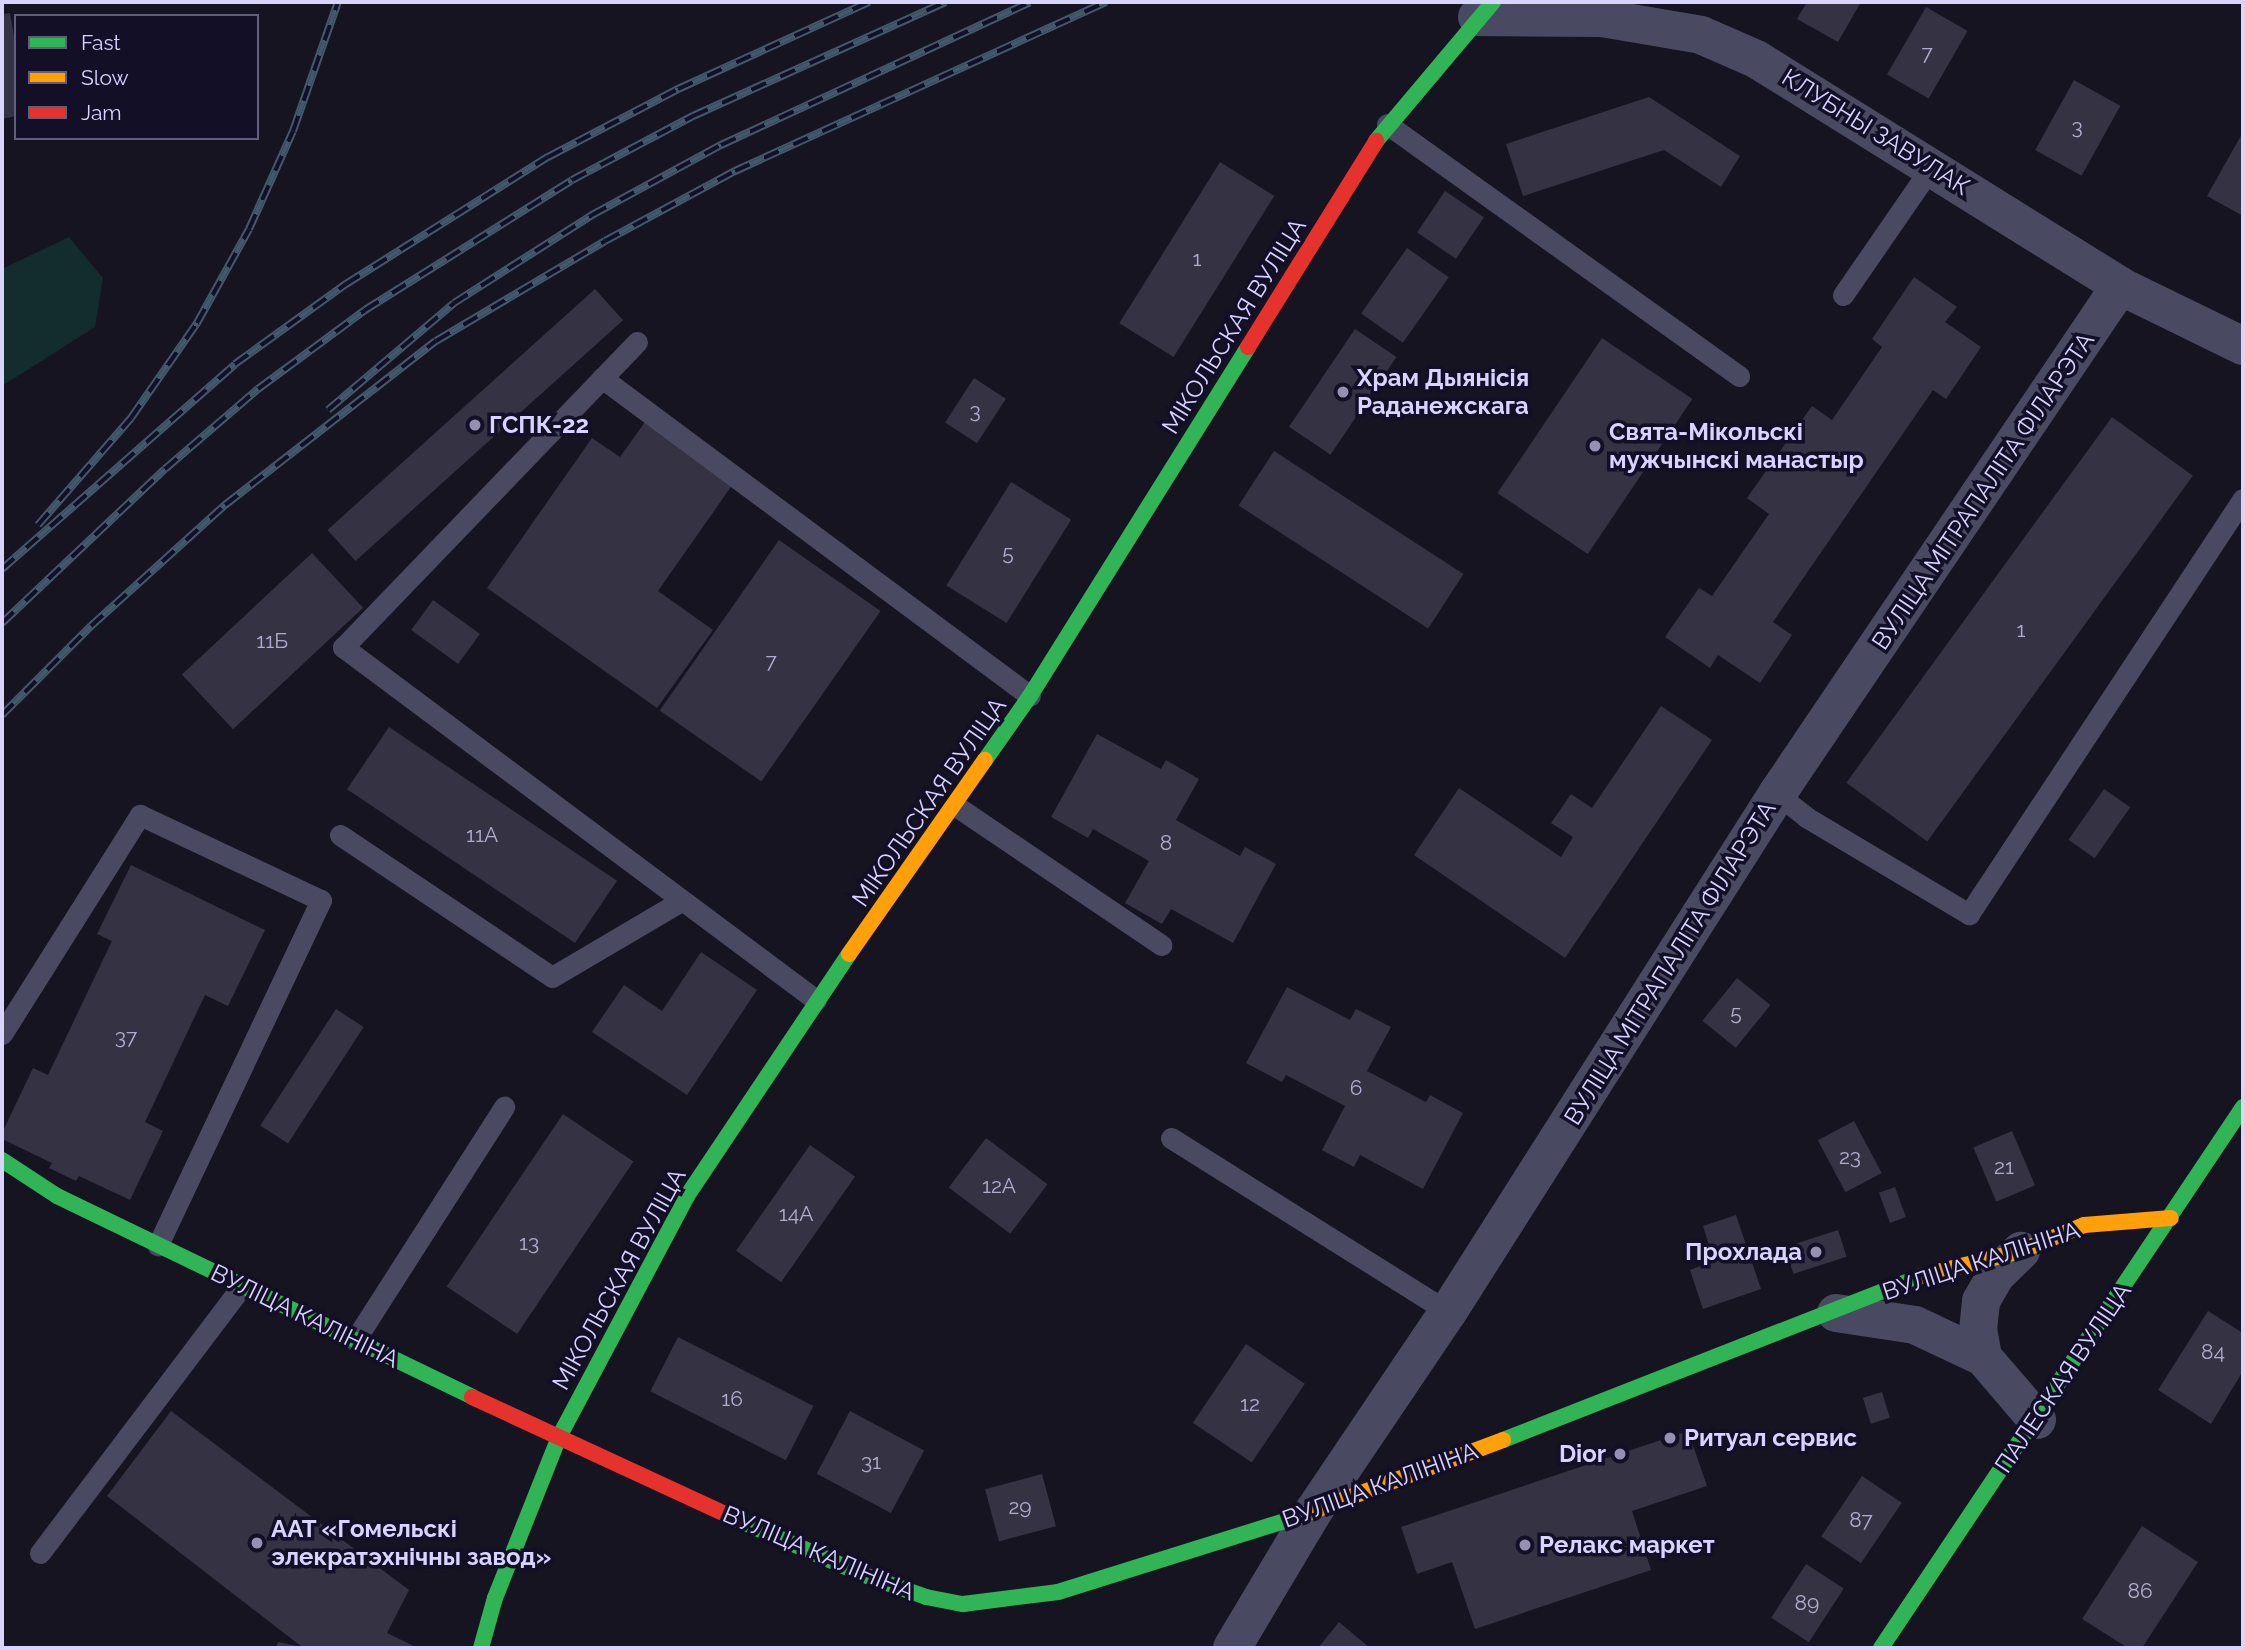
<!DOCTYPE html>
<html>
<head>
<meta charset="utf-8">
<style>
  body { margin:0 }
  #map { position:relative; width:2245px; height:1650px; overflow:hidden; background:#161421; font-family:Raleway,sans-serif }
  div>[style] { position:absolute }
  [style*='--x'] { left:calc(var(--x)*1px); top:calc(var(--y)*1px); width:calc(var(--w)*1px); rotate:calc(var(--a)*1deg) }
  .green>* { inset:0; background:#132c2d }
  .building>* { inset:0; background:#343243; transform-origin:0 0 }
  .lane>* { height:21px; margin:-10.5px; padding:0 10.5px; transform-origin:10.5px; border-radius:10.5px; background:#4a4962 }
  .street>* { height:38px; margin:-19px; padding:0 19px; transform-origin:19px; border-radius:19px; background:#4a4962 }
  .fast>* { height:16px; margin:-8px; padding:0 8px; transform-origin:8px; border-radius:8px; background:#30b455 }
  .slow>* { height:16px; margin:-8px; padding:0 8px; transform-origin:8px; border-radius:8px; background:#ff9f0a }
  .jam>* { height:16px; margin:-8px; padding:0 8px; transform-origin:8px; border-radius:8px; background:#e5322d }
  .rail>* { height:8px; margin-top:-4px; transform-origin:0; background:repeating-linear-gradient(90deg,#130f26 0 16px,#43596b 0 32px); box-sizing:border-box; border-block:2px solid #43596b }
  .dots>* { width:19px; height:19px; translate:-50% -50%; box-sizing:border-box; border:4px solid #130f26; border-radius:50% }
  span { translate:-50% -50%; white-space:nowrap; text-align:center; line-height:1.15; -webkit-text-stroke:7px #130f26; paint-order:stroke }
  .number-label { font-size:21px; color:#b0acd0 }
  .number-label span { -webkit-text-stroke-width:0 }
  .street-label { font-size:24px; color:#d9d4ff }
  .poi-label { font-size:24px; color:#d9d4ff; font-weight:700 }
  .left { translate:0 -50%; text-align:left }
  .right { translate:-100% -50%; text-align:right }
  .frame { position:absolute; inset:0; border:4px solid #d9d4ff; pointer-events:none }
  .legend { position:absolute; left:14px; top:14px; width:245px; height:126px; box-sizing:border-box; background:#130f26; border:2px solid #625e7d; margin:0; padding:9px 12px; list-style:none; font-size:21px; color:#d9d4ff }
  .legend li { display:flex; align-items:center; gap:14px; height:35px }
  .legend b { width:35px; border:2px solid #625e7d }
</style>
</head>
<body>
<div id="map">
  <div class="green">
    <div style="clip-path:polygon(69px 237px,103px 278px,95px 327px,2px 386px,2px 269px)"></div>
  </div>
  <div class="building">
    <div style="clip-path:polygon(1807px 2px,1861px 2px,1838px 42px,1797px 19px)"></div>
    <div style="left:1926px;top:7px;width:48px;height:78px;rotate:30deg"></div>
    <div style="clip-path:polygon(10px 13px,16px 48px,16px 116px,2px 119px,2px 14px)"></div>
    <div style="left:2074px;top:80px;width:53px;height:80px;rotate:29deg"></div>
    <div style="clip-path:polygon(1649px 97px,1740px 156px,1721px 187px,1664px 150px,1523px 196px,1506px 144px)"></div>
    <div style="clip-path:polygon(2243px 132px,2243px 216px,2207px 196px)"></div>
    <div style="left:1220px;top:162px;width:64px;height:190px;rotate:32deg"></div>
    <div style="left:1445px;top:191px;width:47px;height:50px;rotate:34deg"></div>
    <div style="left:1407px;top:248px;width:51px;height:80px;rotate:35deg"></div>
    <div style="clip-path:polygon(1914px 277px,1957px 307px,1945px 322px,1981px 347px,1946px 399px,1933px 390px,1773px 622px,1792px 635px,1760px 683px,1718px 655px,1710px 668px,1665px 637px,1699px 588px,1712px 596px,1769px 514px,1747px 498px,1812px 406px,1832px 420px,1882px 347px,1872px 339px)"></div>
    <div style="left:595px;top:289px;width:42px;height:360px;rotate:48deg"></div>
    <div style="left:1355px;top:329px;width:50px;height:118px;rotate:34deg"></div>
    <div style="left:1602px;top:338px;width:109px;height:187px;rotate:34deg"></div>
    <div style="left:974px;top:378px;width:38px;height:53px;rotate:33deg"></div>
    <div style="left:2112px;top:417px;width:100px;height:452px;rotate:36deg"></div>
    <div style="clip-path:polygon(645px 422px,733px 484px,658px 591px,713px 630px,657px 708px,487px 588px,592px 438px,620px 457px)"></div>
    <div style="left:1274px;top:451px;width:226px;height:65px;rotate:33deg"></div>
    <div style="left:1011px;top:482px;width:71px;height:122px;rotate:32deg"></div>
    <div style="left:779px;top:540px;width:124px;height:208px;rotate:35deg"></div>
    <div style="left:312px;top:553px;width:75px;height:178px;rotate:47deg"></div>
    <div style="left:433px;top:600px;width:58px;height:37px;rotate:36deg"></div>
    <div style="clip-path:polygon(1661px 706px,1712px 740px,1565px 958px,1414px 855px,1459px 788px,1561px 857px,1573px 837px,1551px 823px,1571px 794px,1592px 808px)"></div>
    <div style="left:389px;top:727px;width:275px;height:75px;rotate:34deg"></div>
    <div style="clip-path:polygon(1097px 734px,1161px 769px,1166px 760px,1199px 779px,1176px 820px,1240px 856px,1245px 847px,1276px 864px,1233px 943px,1171px 909px,1162px 924px,1125px 903px,1149px 861px,1093px 829px,1088px 838px,1051px 817px)"></div>
    <div style="left:2104px;top:789px;width:32px;height:62px;rotate:35deg"></div>
    <div style="clip-path:polygon(131px 865px,265px 930px,228px 1006px,205px 995px,145px 1122px,163px 1131px,130px 1200px,79px 1176px,76px 1181px,49px 1168px,52px 1163px,2px 1139px,2px 1133px,33px 1068px,48px 1075px,112px 941px,97px 934px)"></div>
    <div style="clip-path:polygon(701px 952px,757px 990px,687px 1095px,592px 1032px,624px 985px,662px 1011px)"></div>
    <div style="left:1737px;top:978px;width:43px;height:55px;rotate:39deg"></div>
    <div style="clip-path:polygon(1287px 987px,1350px 1020px,1356px 1009px,1391px 1027px,1367px 1071px,1426px 1102px,1430px 1095px,1463px 1113px,1423px 1189px,1360px 1155px,1354px 1167px,1322px 1150px,1345px 1106px,1286px 1075px,1282px 1082px,1246px 1063px)"></div>
    <div style="left:336px;top:1009px;width:33px;height:139px;rotate:33deg"></div>
    <div style="left:563px;top:1114px;width:85px;height:208px;rotate:34deg"></div>
    <div style="left:1854px;top:1121px;width:59px;height:41px;rotate:62deg"></div>
    <div style="left:2012px;top:1131px;width:59px;height:42px;rotate:67deg"></div>
    <div style="left:986px;top:1138px;width:77px;height:62px;rotate:37deg"></div>
    <div style="left:810px;top:1145px;width:55px;height:129px;rotate:35deg"></div>
    <div style="left:1895px;top:1187px;width:32px;height:17px;rotate:70deg"></div>
    <div style="clip-path:polygon(1736px 1215px,1761px 1289px,1703px 1309px,1690px 1270px,1714px 1261px,1703px 1226px)"></div>
    <div style="left:1838px;top:1230px;width:28px;height:56px;rotate:72deg"></div>
    <div style="clip-path:polygon(2208px 1311px,2243px 1333px,2243px 1371px,2211px 1424px,2158px 1390px)"></div>
    <div style="left:678px;top:1337px;width:152px;height:61px;rotate:27deg"></div>
    <div style="left:1246px;top:1344px;width:71px;height:95px;rotate:34deg"></div>
    <div style="left:1882px;top:1392px;width:27px;height:20px;rotate:73deg"></div>
    <div style="clip-path:polygon(171px 1411px,409px 1590px,387px 1633px,418px 1648px,276px 1648px,278px 1642px,302px 1647px,107px 1496px)"></div>
    <div style="left:850px;top:1411px;width:84px;height:71px;rotate:28deg"></div>
    <div style="clip-path:polygon(1688px 1431px,1707px 1486px,1632px 1511px,1651px 1570px,1475px 1629px,1452px 1562px,1417px 1574px,1401px 1527px)"></div>
    <div style="left:1042px;top:1474px;width:54px;height:59px;rotate:75deg"></div>
    <div style="left:1862px;top:1476px;width:48px;height:73px;rotate:34deg"></div>
    <div style="clip-path:polygon(2142px 1526px,2198px 1562px,2142px 1648px,2128px 1648px,2082px 1619px)"></div>
    <div style="left:1806px;top:1564px;width:45px;height:64px;rotate:33deg"></div>
    <div style="clip-path:polygon(1339px 1622px,1370px 1648px,1318px 1648px)"></div>
  </div>
  <div class="lane">
    <div style="--x:1387;--y:124;--w:433;--a:35.6"></div>
    <div style="--x:1843;--y:295;--w:157;--a:-55.4"></div>
    <div style="--x:637;--y:342;--w:424;--a:133.9"></div>
    <div style="--x:343;--y:647;--w:590;--a:36.73"></div>
    <div style="--x:602;--y:378;--w:533;--a:36.61"></div>
    <div style="--x:1777;--y:794;--w:37;--a:38"></div>
    <div style="--x:1806;--y:817;--w:190;--a:30.8"></div>
    <div style="--x:1969;--y:914;--w:497;--a:-56.6"></div>
    <div style="--x:956;--y:806;--w:248;--a:34.1"></div>
    <div style="--x:340;--y:835;--w:255;--a:33.8"></div>
    <div style="--x:552;--y:977;--w:150;--a:-30.5"></div>
    <div style="--x:2;--y:1034;--w:259;--a:-57.8"></div>
    <div style="--x:140;--y:815;--w:200;--a:25.2"></div>
    <div style="--x:321;--y:900;--w:382;--a:115.3"></div>
    <div style="--x:1171;--y:1138;--w:327;--a:32.1"></div>
    <div style="--x:355;--y:1340;--w:277;--a:-57.4"></div>
    <div style="--x:40;--y:1553;--w:335;--a:-52.9"></div>
  </div>
  <div class="street">
    <div style="--x:1477;--y:17;--w:125;--a:0.5"></div>
    <div style="--x:1602;--y:18;--w:100;--a:9.7"></div>
    <div style="--x:1701;--y:35;--w:60;--a:23.6"></div>
    <div style="--x:1756;--y:59;--w:429;--a:31.9"></div>
    <div style="--x:2120;--y:286;--w:137;--a:26"></div>
    <div style="--x:1836;--y:1313;--w:80;--a:8.6"></div>
    <div style="--x:1915;--y:1325;--w:75;--a:25.2"></div>
    <div style="--x:1983;--y:1357;--w:83;--a:49.4"></div>
    <div style="--x:1983;--y:1357;--w:27;--a:-100"></div>
    <div style="--x:1978;--y:1330;--w:29;--a:-84"></div>
    <div style="--x:1981;--y:1301;--w:30;--a:-60"></div>
    <div style="--x:1996;--y:1275;--w:35;--a:-44"></div>
    <div style="--x:1232;--y:1648;--w:158;--a:-59.2"></div>
    <div style="--x:1313;--y:1512;--w:241;--a:-56"></div>
    <div style="--x:1448;--y:1312;--w:614;--a:-57.58"></div>
    <div style="--x:1777;--y:794;--w:613;--a:-55.97"></div>
  </div>
  <div class="fast">
    <div style="--x:1376;--y:141;--w:182;--a:-49.9"></div>
    <div style="--x:985;--y:760;--w:78;--a:-54.9"></div>
    <div style="--x:1030;--y:696;--w:411;--a:-58"></div>
    <div style="--x:2;--y:1160;--w:66;--a:33.2"></div>
    <div style="--x:57;--y:1196;--w:461;--a:25.8"></div>
    <div style="--x:1503;--y:1440;--w:449;--a:-21.4"></div>
    <div style="--x:740;--y:1521;--w:135;--a:23.5"></div>
    <div style="--x:864;--y:1575;--w:66;--a:19.5"></div>
    <div style="--x:926;--y:1597;--w:38;--a:11"></div>
    <div style="--x:963;--y:1604;--w:96;--a:-7.2"></div>
    <div style="--x:1058;--y:1592;--w:250;--a:-17.4"></div>
    <div style="--x:481;--y:1648;--w:52;--a:-74.4"></div>
    <div style="--x:495;--y:1598;--w:173;--a:-68.3"></div>
    <div style="--x:559;--y:1437;--w:273;--a:-62"></div>
    <div style="--x:687;--y:1196;--w:291;--a:-56.2"></div>
    <div style="--x:1881;--y:1648;--w:651;--a:-56.21"></div>
  </div>
  <div class="slow">
    <div style="--x:849;--y:954;--w:237;--a:-55"></div>
    <div style="--x:1921;--y:1276;--w:103;--a:-14"></div>
    <div style="--x:2021;--y:1251;--w:68;--a:-22.4"></div>
    <div style="--x:2084;--y:1225;--w:87;--a:-4.6"></div>
    <div style="--x:1297;--y:1517;--w:220;--a:-20.5"></div>
  </div>
  <div class="jam">
    <div style="--x:1248;--y:347;--w:243;--a:-58.1"></div>
    <div style="--x:472;--y:1397;--w:295;--a:24.8"></div>
  </div>
  <div class="rail">
    <div style="--x:328;--y:410;--w:165;--a:-40.3"></div>
    <div style="--x:454;--y:303;--w:164;--a:-32.5"></div>
    <div style="--x:592;--y:215;--w:147;--a:-28.5"></div>
    <div style="--x:721;--y:145;--w:340;--a:-24.8"></div>
    <div style="--x:38;--y:525;--w:142;--a:-49"></div>
    <div style="--x:131;--y:418;--w:116;--a:-55.2"></div>
    <div style="--x:197;--y:323;--w:107;--a:-61"></div>
    <div style="--x:249;--y:229;--w:107;--a:-65.8"></div>
    <div style="--x:293;--y:131;--w:137;--a:-70.8"></div>
    <div style="--x:2;--y:569;--w:310;--a:-41.3"></div>
    <div style="--x:235;--y:364;--w:137;--a:-35.8"></div>
    <div style="--x:346;--y:284;--w:239;--a:-32.2"></div>
    <div style="--x:548;--y:157;--w:147;--a:-27.6"></div>
    <div style="--x:678;--y:89;--w:210;--a:-24.5"></div>
    <div style="--x:2;--y:623;--w:224;--a:-43.4"></div>
    <div style="--x:165;--y:469;--w:123;--a:-40.7"></div>
    <div style="--x:258;--y:389;--w:133;--a:-36.4"></div>
    <div style="--x:365;--y:310;--w:244;--a:-32.1"></div>
    <div style="--x:572;--y:180;--w:137;--a:-27.9"></div>
    <div style="--x:693;--y:116;--w:277;--a:-24.3"></div>
    <div style="--x:2;--y:715;--w:126;--a:-45"></div>
    <div style="--x:91;--y:626;--w:181;--a:-42.1"></div>
    <div style="--x:225;--y:505;--w:267;--a:-37.9"></div>
    <div style="--x:436;--y:341;--w:196;--a:-30.6"></div>
    <div style="--x:605;--y:241;--w:148;--a:-28.3"></div>
    <div style="--x:735;--y:171;--w:408;--a:-24.5"></div>
  </div>
  <div class="dots">
    <div style="left:1343px;top:392px;background:#9591b1"></div>
    <div style="left:475px;top:425px;background:#9591b1"></div>
    <div style="left:1595px;top:446px;background:#9591b1"></div>
    <div style="left:1816px;top:1252px;background:#9591b1"></div>
    <div style="left:1670px;top:1438px;background:#9591b1"></div>
    <div style="left:1620px;top:1454px;background:#9591b1"></div>
    <div style="left:257px;top:1543px;background:#9591b1"></div>
    <div style="left:1525px;top:1545px;background:#9591b1"></div>
  </div>
  <div class="number-label">
    <span style="left:1927px;top:53px">7</span>
    <span style="left:2077px;top:127px">3</span>
    <span style="left:1197px;top:259px">1</span>
    <span style="left:975px;top:411px">3</span>
    <span style="left:1008px;top:553px">5</span>
    <span style="left:2021px;top:630px">1</span>
    <span style="left:272px;top:641px">11Б</span>
    <span style="left:771px;top:661px">7</span>
    <span style="left:482px;top:835px">11А</span>
    <span style="left:1166px;top:843px">8</span>
    <span style="left:1736px;top:1013px">5</span>
    <span style="left:126px;top:1037px">37</span>
    <span style="left:1356px;top:1088px">6</span>
    <span style="left:1850px;top:1157px">23</span>
    <span style="left:2004px;top:1167px">21</span>
    <span style="left:999px;top:1186px">12А</span>
    <span style="left:796px;top:1214px">14А</span>
    <span style="left:529px;top:1243px">13</span>
    <span style="left:2213px;top:1352px">84</span>
    <span style="left:732px;top:1399px">16</span>
    <span style="left:1250px;top:1404px">12</span>
    <span style="left:871px;top:1462px">31</span>
    <span style="left:1020px;top:1507px">29</span>
    <span style="left:1861px;top:1520px">87</span>
    <span style="left:2140px;top:1591px">86</span>
    <span style="left:1807px;top:1603px">89</span>
  </div>
  <div class="street-label">
    <span style="left:1876px;top:132px;rotate:32deg">КЛУБНЫ ЗАВУЛАК</span>
    <span style="left:1234px;top:326px;rotate:-58deg">МІКОЛЬСКАЯ ВУЛІЦА</span>
    <span style="left:1983px;top:491px;rotate:-56deg">ВУЛІЦА МІТРАПАЛІТА ФІЛАРЭТА</span>
    <span style="left:929px;top:802px;rotate:-55deg">МІКОЛЬСКАЯ ВУЛІЦА</span>
    <span style="left:1670px;top:963px;rotate:-58deg">ВУЛІЦА МІТРАПАЛІТА ФІЛАРЭТА</span>
    <span style="left:1981px;top:1261px;rotate:-18deg">ВУЛІЦА КАЛІНІНА</span>
    <span style="left:619px;top:1279px;rotate:-61deg">МІКОЛЬСКАЯ ВУЛІЦА</span>
    <span style="left:305px;top:1316px;rotate:26deg">ВУЛІЦА КАЛІНІНА</span>
    <span style="left:2063px;top:1378px;rotate:-56deg">ПАЛЕСКАЯ ВУЛІЦА</span>
    <span style="left:1380px;top:1485px;rotate:-20deg">ВУЛІЦА КАЛІНІНА</span>
    <span style="left:819px;top:1553px;rotate:23deg">ВУЛІЦА КАЛІНІНА</span>
  </div>
  <div class="poi-label">
    <span class="left" style="left:1357px;top:392px">Храм Дыянісія<br>Раданежскага</span>
    <span class="left" style="left:489px;top:425px">ГСПК-22</span>
    <span class="left" style="left:1609px;top:446px">Свята-Мікольскі<br>мужчынскі манастыр</span>
    <span class="right" style="left:1802px;top:1252px">Прохлада</span>
    <span class="left" style="left:1684px;top:1438px">Ритуал сервис</span>
    <span class="right" style="left:1606px;top:1454px">Dior</span>
    <span class="left" style="left:271px;top:1543px">ААТ «Гомельскі<br>элекратэхнічны завод»</span>
    <span class="left" style="left:1539px;top:1545px">Релакс маркет</span>
  </div>
  <div class="frame"></div>
  <ul class="legend">
  <li><b style="height:9px;background:#30b455"></b>Fast</li>
  <li><b style="height:9px;background:#ff9f0a"></b>Slow</li>
  <li><b style="height:9px;background:#e5322d"></b>Jam</li>
  </ul>
</div>
</body>
</html>
